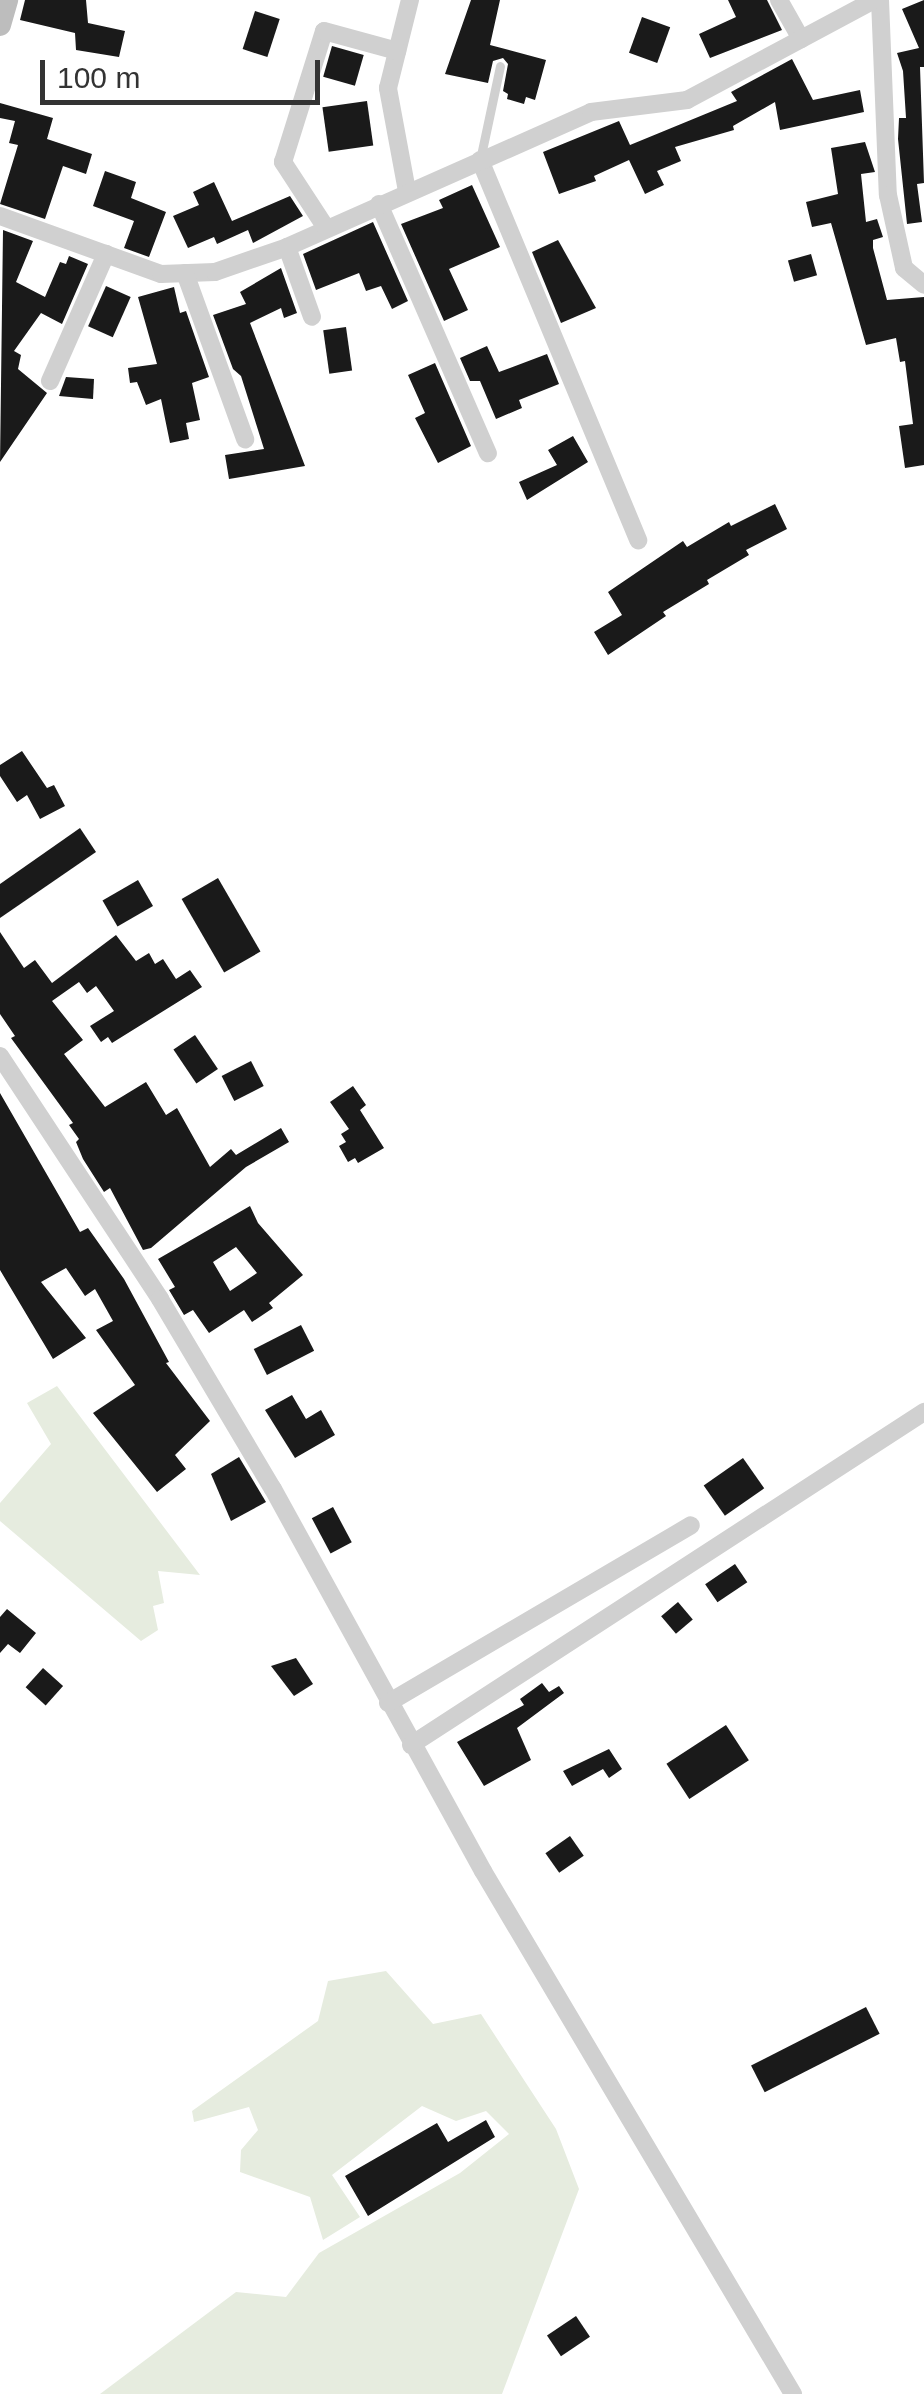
<!DOCTYPE html>
<html>
<head>
<meta charset="utf-8">
<style>
  body { margin:0 }
  #map { position:relative; width:924px; height:2394px; overflow:hidden; background:#fff; font-family:Helvetica,sans-serif }
  div>[style] { position:absolute }
  [style*='--x'] { left:calc(var(--x)*1px); top:calc(var(--y)*1px); width:calc(var(--w)*1px); rotate:calc(var(--a)*1deg) }
  .green>* { inset:0; background:#e6ecdf }
  .building>* { inset:0; background:#1a1a1a; transform-origin:0 0 }
  .lane>* { height:9px; margin:-4.5px; padding:0 4.5px; transform-origin:4.5px; border-radius:4.5px; background:#d0d0d0 }
  .street>* { height:18px; margin:-9px; padding:0 9px; transform-origin:9px; border-radius:9px; background:#d0d0d0 }
  .secondary>* { height:22px; margin:-11px; padding:0 11px; transform-origin:11px; border-radius:11px; background:#bdbdbd }
  span { translate:-50% -50%; white-space:nowrap; text-align:center; line-height:1.15; -webkit-text-stroke:10px #fff; paint-order:stroke }
  .scale { position:absolute; left:40px; top:60px; width:280px; height:45px; box-sizing:border-box; border:5px solid #333; border-top:0; padding-left:12px; font-size:30px; line-height:35px; white-space:nowrap; color:#333; -webkit-text-stroke:8px #fff; paint-order:stroke }
</style>
</head>
<body>
<div id="map">
  <div class="green">
    <div style="clip-path:polygon(57px 1386px,200px 1575px,158px 1571px,164px 1603px,153px 1606px,158px 1630px,141px 1641px,0 1521px,0 1503px,51px 1444px,27px 1403px)"></div>
    <div style="clip-path:polygon(386px 1971px,433px 2024px,481px 2014px,556px 2129px,579px 2189px,502px 2394px,100px 2394px,236px 2292px,286px 2297px,319px 2253px,460px 2173px,509px 2134px,486px 2111px,456px 2121px,422px 2106px,332px 2175px,360px 2217px,323px 2240px,310px 2197px,240px 2172px,241px 2150px,258px 2130px,249px 2107px,194px 2122px,192px 2111px,318px 2021px,328px 1981px)"></div>
  </div>
  <div class="building">
    <div style="clip-path:polygon(25px 0,86px 0,88px 23px,125px 31px,119px 57px,76px 50px,75px 33px,20px 20px)"></div>
    <div style="clip-path:polygon(471px 0,500px 0,490px 45px,546px 60px,535px 100px,526px 97px,524px 104px,507px 99px,508px 94px,503px 91px,508px 64px,503px 58px,493px 61px,488px 83px,445px 74px)"></div>
    <div style="clip-path:polygon(728px 0,767px 0,782px 30px,710px 58px,699px 34px,736px 17px)"></div>
    <div style="clip-path:polygon(924px 0,924px 67px,920px 67px,924px 183px,917px 184px,922px 222px,907px 224px,898px 139px,899px 118px,906px 118px,903px 71px,897px 53px,919px 48px,902px 9px)"></div>
    <div style="left:255px;top:11px;width:26px;height:40px;rotate:18deg"></div>
    <div style="left:642px;top:17px;width:30px;height:38px;rotate:20deg"></div>
    <div style="left:332px;top:46px;width:33px;height:32px;rotate:16deg"></div>
    <div style="clip-path:polygon(792px 59px,813px 100px,860px 90px,864px 112px,780px 130px,775px 102px,733px 126px,734px 130px,675px 147px,681px 161px,657px 171px,664px 185px,645px 194px,629px 160px,594px 176px,596px 181px,559px 194px,543px 152px,619px 121px,630px 145px,737px 101px,731px 92px)"></div>
    <div style="left:367px;top:101px;width:45px;height:45px;rotate:82deg"></div>
    <div style="clip-path:polygon(0 103px,53px 118px,47px 139px,92px 154px,86px 174px,63px 166px,45px 219px,0 204px,18px 145px,9px 143px,15px 121px,0 118px)"></div>
    <div style="clip-path:polygon(865px 142px,875px 172px,861px 174px,866px 222px,877px 219px,883px 237px,873px 240px,873px 248px,887px 300px,924px 297px,924px 465px,905px 468px,899px 426px,913px 424px,905px 361px,900px 362px,896px 338px,866px 345px,831px 223px,812px 227px,806px 202px,838px 194px,831px 148px)"></div>
    <div style="clip-path:polygon(105px 171px,136px 182px,131px 198px,166px 212px,149px 257px,124px 248px,134px 221px,93px 206px)"></div>
    <div style="clip-path:polygon(214px 182px,232px 221px,290px 196px,303px 216px,253px 243px,248px 230px,217px 244px,214px 237px,188px 248px,173px 216px,199px 205px,193px 192px)"></div>
    <div style="clip-path:polygon(472px 185px,500px 247px,449px 269px,468px 310px,444px 321px,401px 224px,443px 208px,439px 200px)"></div>
    <div style="clip-path:polygon(373px 222px,408px 301px,392px 309px,381px 286px,366px 291px,359px 273px,316px 290px,303px 254px)"></div>
    <div style="clip-path:polygon(3px 230px,33px 241px,16px 282px,45px 297px,60px 262px,66px 264px,69px 256px,88px 264px,62px 324px,41px 313px,14px 351px,21px 355px,18px 369px,47px 393px,0 462px)"></div>
    <div style="clip-path:polygon(558px 240px,596px 308px,561px 323px,532px 252px)"></div>
    <div style="left:811px;top:254px;width:22px;height:24px;rotate:74deg"></div>
    <div style="clip-path:polygon(281px 268px,297px 313px,284px 318px,281px 308px,250px 323px,305px 466px,229px 479px,225px 455px,264px 449px,241px 376px,233px 369px,213px 315px,246px 304px,240px 292px)"></div>
    <div style="left:106px;top:286px;width:27px;height:44px;rotate:24deg"></div>
    <div style="clip-path:polygon(174px 287px,180px 313px,186px 311px,209px 377px,192px 383px,200px 420px,186px 423px,189px 439px,170px 443px,161px 399px,146px 405px,137px 382px,130px 383px,128px 368px,157px 364px,138px 297px)"></div>
    <div style="left:346px;top:327px;width:44px;height:23px;rotate:82deg"></div>
    <div style="clip-path:polygon(487px 346px,499px 372px,547px 354px,559px 384px,519px 400px,522px 408px,496px 419px,480px 381px,470px 381px,460px 358px)"></div>
    <div style="clip-path:polygon(435px 363px,471px 446px,438px 463px,415px 418px,425px 413px,408px 375px)"></div>
    <div style="clip-path:polygon(66px 377px,94px 379px,93px 399px,59px 396px)"></div>
    <div style="clip-path:polygon(573px 436px,588px 462px,527px 500px,519px 482px,557px 465px,548px 450px)"></div>
    <div style="clip-path:polygon(775px 504px,787px 529px,746px 550px,749px 555px,707px 580px,709px 584px,663px 612px,666px 616px,608px 655px,594px 632px,622px 615px,608px 592px,683px 541px,687px 547px,729px 522px,731px 526px)"></div>
    <div style="clip-path:polygon(22px 751px,47px 788px,54px 785px,65px 806px,40px 819px,27px 795px,17px 802px,0 776px,0 765px)"></div>
    <div style="clip-path:polygon(80px 828px,96px 852px,0 918px,0 884px)"></div>
    <div style="left:218px;top:878px;width:85px;height:42px;rotate:60deg"></div>
    <div style="left:138px;top:880px;width:30px;height:41px;rotate:60deg"></div>
    <div style="clip-path:polygon(0 932px,24px 968px,35px 960px,52px 983px,116px 935px,136px 961px,149px 953px,155px 964px,163px 959px,176px 979px,190px 970px,202px 987px,112px 1043px,108px 1037px,101px 1042px,90px 1026px,114px 1011px,96px 986px,87px 993px,79px 982px,52px 1001px,83px 1040px,64px 1054px,105px 1107px,146px 1082px,166px 1115px,177px 1108px,210px 1167px,231px 1149px,236px 1155px,281px 1128px,289px 1142px,246px 1167px,151px 1248px,143px 1250px,110px 1188px,104px 1192px,83px 1159px,76px 1142px,79px 1139px,69px 1125px,73px 1123px,11px 1038px,15px 1036px,0 1014px)"></div>
    <div style="left:195px;top:1035px;width:41px;height:26px;rotate:56deg"></div>
    <div style="left:251px;top:1061px;width:28px;height:33px;rotate:63deg"></div>
    <div style="clip-path:polygon(353px 1086px,366px 1105px,360px 1110px,384px 1148px,358px 1163px,355px 1158px,348px 1162px,339px 1146px,346px 1142px,341px 1134px,349px 1129px,330px 1102px)"></div>
    <div style="clip-path:polygon(0 1093px,80px 1232px,88px 1228px,124px 1279px,169px 1362px,166px 1363px,210px 1421px,175px 1455px,186px 1469px,157px 1492px,93px 1413px,135px 1385px,96px 1330px,113px 1321px,95px 1289px,85px 1296px,66px 1268px,41px 1282px,86px 1338px,53px 1359px,0 1270px)"></div>
    <div style="clip-path:polygon(evenodd,250px 1206px,258px 1223px,303px 1275px,269px 1303px,273px 1308px,252px 1322px,244px 1310px,209px 1333px,193px 1310px,184px 1315px,169px 1290px,175px 1287px,158px 1259px,250px 1206px,236px 1247px,257px 1273px,230px 1291px,213px 1262px,236px 1247px)"></div>
    <div style="left:301px;top:1325px;width:29px;height:53px;rotate:63deg"></div>
    <div style="clip-path:polygon(292px 1395px,306px 1419px,321px 1410px,335px 1435px,295px 1458px,265px 1410px)"></div>
    <div style="clip-path:polygon(239px 1457px,266px 1502px,231px 1521px,211px 1474px)"></div>
    <div style="left:743px;top:1458px;width:37px;height:48px;rotate:55deg"></div>
    <div style="left:333px;top:1507px;width:40px;height:24px;rotate:62deg"></div>
    <div style="left:735px;top:1564px;width:22px;height:36px;rotate:56deg"></div>
    <div style="left:678px;top:1602px;width:23px;height:22px;rotate:50deg"></div>
    <div style="clip-path:polygon(7px 1609px,36px 1633px,20px 1653px,8px 1644px,0 1653px,0 1617px)"></div>
    <div style="clip-path:polygon(296px 1658px,313px 1684px,294px 1696px,271px 1666px)"></div>
    <div style="left:43px;top:1668px;width:27px;height:26px;rotate:42deg"></div>
    <div style="clip-path:polygon(542px 1683px,549px 1692px,559px 1686px,564px 1693px,517px 1728px,531px 1760px,484px 1786px,457px 1742px,524px 1705px,520px 1699px)"></div>
    <div style="left:726px;top:1725px;width:42px;height:71px;rotate:57deg"></div>
    <div style="clip-path:polygon(609px 1749px,622px 1769px,609px 1778px,603px 1769px,572px 1786px,563px 1771px)"></div>
    <div style="left:570px;top:1836px;width:24px;height:30px;rotate:55deg"></div>
    <div style="left:866px;top:2007px;width:30px;height:129px;rotate:63deg"></div>
    <div style="clip-path:polygon(486px 2120px,495px 2137px,368px 2216px,345px 2176px,437px 2123px,448px 2142px)"></div>
    <div style="left:576px;top:2316px;width:25px;height:35px;rotate:56deg"></div>
  </div>
  <div class="lane">
    <div style="--x:480;--y:160;--w:96;--a:-78"></div>
  </div>
  <div class="street">
    <div style="--x:779;--y:0;--w:45;--a:60.6"></div>
    <div style="--x:880;--y:0;--w:195;--a:87.7"></div>
    <div style="--x:888;--y:195;--w:75;--a:77.6"></div>
    <div style="--x:904;--y:268;--w:26;--a:40"></div>
    <div style="--x:480;--y:160;--w:412;--a:67.4"></div>
    <div style="--x:407;--y:191;--w:105;--a:-100.5"></div>
    <div style="--x:388;--y:88;--w:91;--a:-76"></div>
    <div style="--x:379;--y:204;--w:272;--a:66.4"></div>
    <div style="--x:0;--y:216;--w:171;--a:19.8"></div>
    <div style="--x:161;--y:274;--w:54;--a:-2.1"></div>
    <div style="--x:215;--y:272;--w:76;--a:-19.1"></div>
    <div style="--x:287;--y:247;--w:333;--a:-23.9"></div>
    <div style="--x:591;--y:112;--w:97;--a:-7.1"></div>
    <div style="--x:687;--y:100;--w:212;--a:-28.1"></div>
    <div style="--x:326;--y:228;--w:79;--a:-123.1"></div>
    <div style="--x:283;--y:162;--w:137;--a:-72.6"></div>
    <div style="--x:324;--y:31;--w:76;--a:15.3"></div>
    <div style="--x:287;--y:247;--w:74;--a:70.3"></div>
    <div style="--x:185;--y:273;--w:177;--a:70.1"></div>
    <div style="--x:50;--y:381;--w:139;--a:-66.2"></div>
    <div style="--x:0;--y:1056;--w:291;--a:56.6"></div>
    <div style="--x:160;--y:1299;--w:221;--a:59.3"></div>
    <div style="--x:273;--y:1489;--w:436;--a:61.2"></div>
    <div style="--x:483;--y:1871;--w:608;--a:59.34"></div>
    <div style="--x:388;--y:1703;--w:351;--a:-30.4"></div>
    <div style="--x:411;--y:1745;--w:612;--a:-32.99"></div>
  </div>
  <div class="secondary">
    <div style="--x:0;--y:25;--w:26;--a:-74"></div>
  </div>
  <div class="scale">100 m</div>
</div>
</body>
</html>
